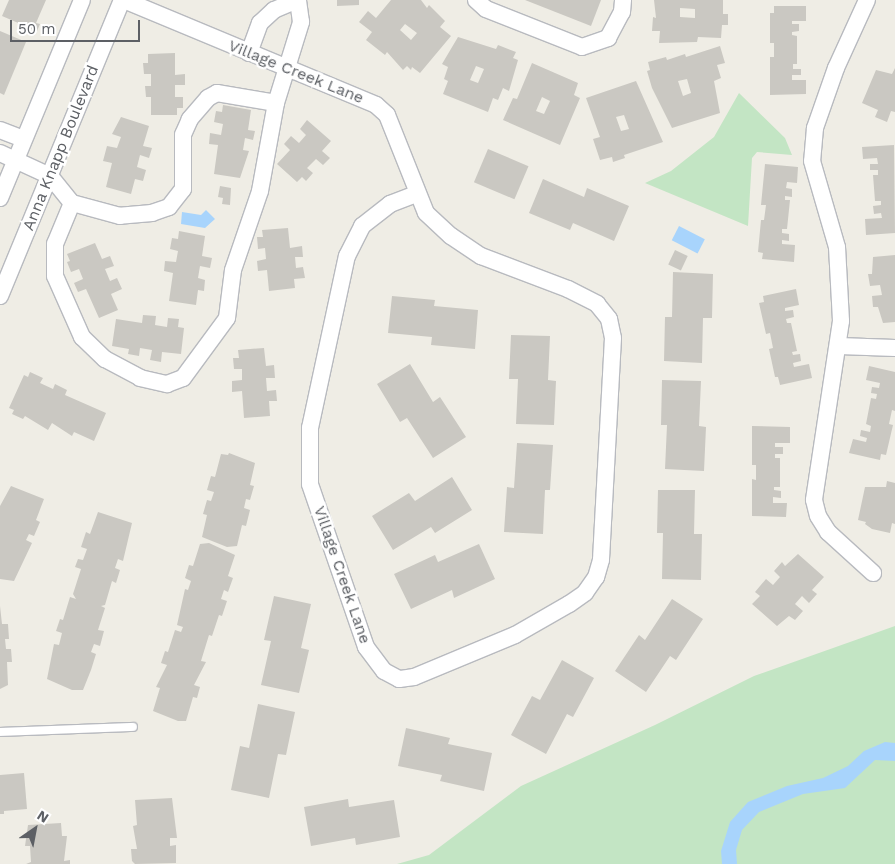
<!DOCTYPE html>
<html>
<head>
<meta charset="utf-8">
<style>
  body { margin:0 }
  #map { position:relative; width:895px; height:864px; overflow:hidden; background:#efede5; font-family:"Work Sans",sans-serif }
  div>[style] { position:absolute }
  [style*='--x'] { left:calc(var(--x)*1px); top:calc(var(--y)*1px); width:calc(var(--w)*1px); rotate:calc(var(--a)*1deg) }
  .green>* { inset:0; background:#c3e5c4 }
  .water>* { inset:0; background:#a8d4fc; transform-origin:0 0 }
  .building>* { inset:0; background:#cac8c2; transform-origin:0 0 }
  .roads { filter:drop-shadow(1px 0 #b8babf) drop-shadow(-1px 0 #b8babf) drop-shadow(0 1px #b8babf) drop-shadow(0 -1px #b8babf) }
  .service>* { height:8px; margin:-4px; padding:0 4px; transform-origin:4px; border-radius:4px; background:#fff }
  .minor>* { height:16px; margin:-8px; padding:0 8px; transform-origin:8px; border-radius:8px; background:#fff }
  span { translate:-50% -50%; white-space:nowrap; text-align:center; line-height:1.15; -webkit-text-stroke:5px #fff; paint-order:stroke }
  .street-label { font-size:16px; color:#5d6065 }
  .north { position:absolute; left:10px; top:804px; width:50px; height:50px; -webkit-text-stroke:4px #fff; paint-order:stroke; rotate:33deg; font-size:14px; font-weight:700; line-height:20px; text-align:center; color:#5d6065 }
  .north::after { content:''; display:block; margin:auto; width:18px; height:22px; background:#5d6065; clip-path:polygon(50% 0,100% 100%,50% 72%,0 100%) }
  .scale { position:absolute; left:10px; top:20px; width:130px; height:22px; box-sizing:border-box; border:2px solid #5d6065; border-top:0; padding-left:6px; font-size:15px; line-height:18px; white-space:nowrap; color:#5d6065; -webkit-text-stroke:4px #fff; paint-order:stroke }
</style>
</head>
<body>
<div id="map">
  <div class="green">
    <div style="clip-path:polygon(739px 93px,785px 138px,792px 155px,757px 152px,752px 158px,748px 226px,645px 183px,671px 171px,714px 137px)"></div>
    <div style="clip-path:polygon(895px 626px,895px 864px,397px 864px,429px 855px,521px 786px,655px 725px,754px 676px)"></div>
  </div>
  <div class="water">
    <div style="clip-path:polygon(206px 210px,215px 219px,205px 228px,181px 224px,182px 212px,201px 215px)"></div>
    <div style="left:679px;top:226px;width:29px;height:16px;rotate:27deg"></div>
    <div style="clip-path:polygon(885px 742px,895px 743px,895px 761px,875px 760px,845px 788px,803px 794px,759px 812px,742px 830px,736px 850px,737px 864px,722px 864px,721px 851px,730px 822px,748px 802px,787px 786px,823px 778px,848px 766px,864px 751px)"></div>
  </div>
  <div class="building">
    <div style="clip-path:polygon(9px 0,46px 0,36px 23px,40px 24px,37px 31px,2px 16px)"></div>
    <div style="clip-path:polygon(337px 0,359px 0,359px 5px,337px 6px)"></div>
    <div style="clip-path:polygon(evenodd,391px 0,421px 0,427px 8px,429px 5px,445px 21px,440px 27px,451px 36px,420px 73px,412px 67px,411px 70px,407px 66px,403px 70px,387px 52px,385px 55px,366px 40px,372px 32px,359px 22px,368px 11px,376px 18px,391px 0,405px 24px,417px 33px,411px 40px,400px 30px,405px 24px)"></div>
    <div style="clip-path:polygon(525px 0,601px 0,591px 26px)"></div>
    <div style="clip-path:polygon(evenodd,654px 0,723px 0,723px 14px,728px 14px,728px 25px,722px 25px,721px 38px,698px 37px,697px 42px,659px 43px,660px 31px,652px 31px,653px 17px,656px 18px,654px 0,680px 8px,695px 9px,695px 18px,680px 17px,680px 8px)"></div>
    <div style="clip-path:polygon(774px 6px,806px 6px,806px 21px,792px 21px,792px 24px,799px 24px,799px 31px,792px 32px,792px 35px,797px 36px,797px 64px,793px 64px,793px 69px,801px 69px,801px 75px,792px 75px,792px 80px,806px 80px,806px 94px,770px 95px,770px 57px,774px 57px,774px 43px,770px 43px,770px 13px,774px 13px)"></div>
    <div style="clip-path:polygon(0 31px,26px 42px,4px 95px,0 93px)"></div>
    <div style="clip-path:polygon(evenodd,458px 37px,496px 49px,498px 45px,516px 52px,513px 58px,518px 60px,509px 91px,503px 88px,498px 100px,493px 98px,488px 112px,443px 94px,448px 81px,444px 79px,448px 67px,442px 64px,458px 37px,476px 66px,484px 69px,478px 83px,470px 80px,476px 66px)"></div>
    <div style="clip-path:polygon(evenodd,720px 46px,725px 63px,717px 65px,721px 78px,714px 81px,720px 113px,672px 128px,652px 88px,647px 71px,650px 70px,648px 62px,666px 57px,667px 60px,685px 54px,686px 57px,720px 46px,687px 79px,691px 93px,683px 96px,678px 81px,687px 79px)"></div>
    <div style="clip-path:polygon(175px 53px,175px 75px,185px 74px,185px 85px,175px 85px,175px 97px,183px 97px,183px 108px,177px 108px,177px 115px,151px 115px,151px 97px,146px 97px,145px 86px,151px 86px,151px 74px,144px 74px,143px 63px,148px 63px,148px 54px)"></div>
    <div style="clip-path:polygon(evenodd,532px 63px,578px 83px,574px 95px,580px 98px,560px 145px,503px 120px,513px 98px,517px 99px,532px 63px,542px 97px,550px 101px,544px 114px,536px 111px,542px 97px)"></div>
    <div style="clip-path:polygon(895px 68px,895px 112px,891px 111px,887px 122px,875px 117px,878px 110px,862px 103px,876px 70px,892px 74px)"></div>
    <div style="clip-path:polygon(evenodd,636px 81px,663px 142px,624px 155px,625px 158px,613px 162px,612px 157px,600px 160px,593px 139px,600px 137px,586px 98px,636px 81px,624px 115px,629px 129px,621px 131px,616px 117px,624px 115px)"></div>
    <div style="clip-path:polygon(223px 105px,251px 110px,248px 130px,255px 131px,253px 140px,245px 138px,243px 150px,249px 151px,240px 178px,214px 174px,218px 145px,209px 144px,210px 133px,221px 135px,223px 124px,214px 122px,216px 111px,222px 112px)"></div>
    <div style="clip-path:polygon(121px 117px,149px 126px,143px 146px,152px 148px,149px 158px,140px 155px,137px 167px,146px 170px,143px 181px,135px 179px,131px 194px,106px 187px,112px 163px,103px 161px,107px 146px,117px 148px,121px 137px,112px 134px)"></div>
    <div style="clip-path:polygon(307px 120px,331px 141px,322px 151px,330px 158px,323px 165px,316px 159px,307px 168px,313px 173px,306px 181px,302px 177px,297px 182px,277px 164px,290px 150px,284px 144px,291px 136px,299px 143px,306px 135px,300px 129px)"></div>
    <div style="clip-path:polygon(894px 145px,895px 233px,866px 235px,865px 219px,882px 218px,881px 213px,874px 214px,873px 206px,881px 205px,881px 201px,875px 201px,873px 175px,878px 175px,878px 170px,870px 170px,870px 164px,878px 164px,877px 158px,863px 159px,862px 147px)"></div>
    <div style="left:488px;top:149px;width:44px;height:36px;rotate:23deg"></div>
    <div style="clip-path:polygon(765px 164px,798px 167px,797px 183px,787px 182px,786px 188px,792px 189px,792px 197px,785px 196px,785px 200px,790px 200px,787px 229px,782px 229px,782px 233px,789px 234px,789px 241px,782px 240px,782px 244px,795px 245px,794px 262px,762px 259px,763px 253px,758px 252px,761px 220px,764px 220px,766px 205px,761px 205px)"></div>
    <div style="clip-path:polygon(543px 179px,584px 197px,587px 188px,629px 206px,614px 241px,573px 223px,570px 230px,529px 213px)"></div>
    <div style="clip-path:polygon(220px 186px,231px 188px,230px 205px,222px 204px,223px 198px,218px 197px)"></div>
    <div style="clip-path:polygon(288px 228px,290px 248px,302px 246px,303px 257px,295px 257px,296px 268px,303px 267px,305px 278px,294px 279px,295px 288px,269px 291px,267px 270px,258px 271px,257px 261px,266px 259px,265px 248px,258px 249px,257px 237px,263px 237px,262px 230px)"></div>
    <div style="clip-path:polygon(179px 231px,205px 236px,202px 256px,212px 258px,210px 268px,200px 266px,198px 278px,205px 280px,204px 291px,198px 290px,196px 305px,169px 301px,173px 273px,164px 271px,165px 261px,176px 262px,178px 251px,170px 249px,172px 238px,178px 239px)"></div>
    <div style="clip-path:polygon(95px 243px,102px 259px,110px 256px,114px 266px,105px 269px,110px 281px,117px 278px,122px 289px,111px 294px,118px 310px,99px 318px,86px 289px,78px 292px,74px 283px,83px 279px,79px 269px,71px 272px,67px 262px,70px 261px,67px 254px)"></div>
    <div style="left:675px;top:250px;width:14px;height:16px;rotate:25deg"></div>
    <div style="clip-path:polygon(895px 255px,895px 322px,883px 323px,878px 307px,873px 307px,872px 296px,882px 295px,880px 285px,870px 286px,868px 274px,872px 274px,873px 257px)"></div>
    <div style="clip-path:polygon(673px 272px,713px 274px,712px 318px,703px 318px,702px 363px,664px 361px,665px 317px,672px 317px)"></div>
    <div style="clip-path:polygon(796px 289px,799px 305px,785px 308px,785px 311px,793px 310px,794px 317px,786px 319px,787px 323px,791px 323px,797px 351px,792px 352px,793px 355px,800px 354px,801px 361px,793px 363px,794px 367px,809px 364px,812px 378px,780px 385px,778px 377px,775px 377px,769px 349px,773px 348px,770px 333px,766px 334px,759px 303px,764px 302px,763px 296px)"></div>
    <div style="clip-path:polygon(392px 296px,435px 300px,434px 306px,478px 310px,475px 349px,431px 345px,432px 337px,388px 333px)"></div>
    <div style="clip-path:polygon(143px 315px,156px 316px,155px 325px,167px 327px,168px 318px,179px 319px,178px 327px,184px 328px,181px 354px,162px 352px,161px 362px,150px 360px,152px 350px,140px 348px,139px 356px,128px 354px,129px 349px,112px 346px,116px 319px,142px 323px)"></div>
    <div style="clip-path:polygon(511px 335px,550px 336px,548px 380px,556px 381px,554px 425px,516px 424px,518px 379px,509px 379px)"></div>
    <div style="clip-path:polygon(264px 348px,266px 366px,274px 365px,275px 378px,266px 378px,267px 391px,276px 390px,277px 401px,269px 401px,270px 416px,244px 418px,242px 391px,232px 392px,232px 381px,242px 380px,242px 369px,234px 369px,233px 358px,239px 358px,238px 350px)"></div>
    <div style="clip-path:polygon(410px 364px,433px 402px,440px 397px,466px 437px,433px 458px,407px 418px,400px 422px,377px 384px)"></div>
    <div style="clip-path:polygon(869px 366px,895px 372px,895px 411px,892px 410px,889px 424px,893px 425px,886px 455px,881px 454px,880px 460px,849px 453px,853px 439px,866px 442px,867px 438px,860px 436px,861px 430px,870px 432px,871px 426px,866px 424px,871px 398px,876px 399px,877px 394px,871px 393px,872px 387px,879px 388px,880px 383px,866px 380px)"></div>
    <div style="clip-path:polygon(30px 372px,43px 378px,40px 383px,53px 389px,55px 384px,67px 390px,65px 395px,106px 413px,94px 441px,74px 432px,72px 436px,52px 423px,48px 430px,25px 416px,23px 419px,12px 414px,14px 410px,9px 408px,24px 375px,28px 377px)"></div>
    <div style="clip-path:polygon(662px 380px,701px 381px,699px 426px,706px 427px,704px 471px,665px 469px,667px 425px,661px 425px)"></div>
    <div style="clip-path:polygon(752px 426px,790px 427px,790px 443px,775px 443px,775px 447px,783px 447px,783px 454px,775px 454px,775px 458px,780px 458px,780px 487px,774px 487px,774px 490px,781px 491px,781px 498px,773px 497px,773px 503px,787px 503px,786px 517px,752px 516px,752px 479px,756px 480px,756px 465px,752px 465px)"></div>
    <div style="clip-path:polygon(517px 443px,553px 445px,550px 490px,545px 490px,543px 534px,504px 532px,507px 487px,514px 488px)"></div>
    <div style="clip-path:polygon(229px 453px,255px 463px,250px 485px,254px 486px,250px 500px,246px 499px,244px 508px,250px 510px,246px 526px,242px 525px,237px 546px,227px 547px,202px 537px,207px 515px,203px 514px,207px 500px,211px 501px,214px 492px,207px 490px,211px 476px,215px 477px,221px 454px,228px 455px)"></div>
    <div style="clip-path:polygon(452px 477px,472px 510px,435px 533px,431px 527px,393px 550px,372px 516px,409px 493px,415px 501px)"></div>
    <div style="clip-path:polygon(887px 481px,895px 483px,895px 524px,892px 523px,890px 533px,872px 529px,865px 524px,866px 522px,858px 520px,865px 487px,886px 487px)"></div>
    <div style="clip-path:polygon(11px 486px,44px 499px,36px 520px,40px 522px,34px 536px,29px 534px,26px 540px,32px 543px,14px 581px,0 579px,0 506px)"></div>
    <div style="clip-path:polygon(658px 490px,695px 490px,694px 534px,702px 534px,701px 580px,662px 579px,663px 533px,657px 533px)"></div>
    <div style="clip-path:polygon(98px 512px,132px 523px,123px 561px,118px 559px,115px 568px,120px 570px,116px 583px,112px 581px,105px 605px,101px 606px,105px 608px,98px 630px,104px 631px,100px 646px,94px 644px,91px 652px,96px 654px,91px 670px,83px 690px,72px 690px,47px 679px,54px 644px,59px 645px,62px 633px,56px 631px,60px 619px,63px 620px,70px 597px,76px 599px,73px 594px,81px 569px,75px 567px,78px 559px,83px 560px,87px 549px,81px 547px,86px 532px,90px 534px)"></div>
    <div style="clip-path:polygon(209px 543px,235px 555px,228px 576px,233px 578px,228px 592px,224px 590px,221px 599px,227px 601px,222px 616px,219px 615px,212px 636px,209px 635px,201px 661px,206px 662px,194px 685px,200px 687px,197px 698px,193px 697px,186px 721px,178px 721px,153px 711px,160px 688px,156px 687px,167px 665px,161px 663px,165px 651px,168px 652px,175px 630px,181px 632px,183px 627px,177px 625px,185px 589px,188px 590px,191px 581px,185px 578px,189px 565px,193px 566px,200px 544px)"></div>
    <div style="clip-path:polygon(479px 544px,495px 579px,454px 598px,452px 590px,411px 609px,394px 574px,435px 555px,438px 562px)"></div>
    <div style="clip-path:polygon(798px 554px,824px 577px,812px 590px,817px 594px,809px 603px,802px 596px,795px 604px,803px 611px,795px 620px,789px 616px,777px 626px,752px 604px,760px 596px,755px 592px,766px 579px,773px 585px,780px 577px,774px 571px,782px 562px,785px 566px)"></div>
    <div style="clip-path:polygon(274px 596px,311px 604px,301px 648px,309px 650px,299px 693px,261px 685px,271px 641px,264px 640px)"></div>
    <div style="clip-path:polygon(672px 599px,703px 619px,676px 660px,670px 656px,646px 692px,615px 671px,639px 635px,645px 640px)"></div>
    <div style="clip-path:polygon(0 606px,2px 624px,8px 624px,9px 639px,5px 639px,6px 649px,11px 649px,12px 662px,7px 662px,8px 685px,0 689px)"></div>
    <div style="clip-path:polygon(562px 660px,594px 678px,573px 717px,567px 714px,546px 754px,511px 735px,532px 696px,540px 700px)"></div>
    <div style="clip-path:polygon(258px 704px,295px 712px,286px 755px,278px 754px,269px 798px,231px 790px,240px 746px,249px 748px)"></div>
    <div style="clip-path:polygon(406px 728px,450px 738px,448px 744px,492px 753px,484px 791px,440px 781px,442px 775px,398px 766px)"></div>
    <div style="clip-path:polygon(24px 773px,27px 809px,4px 811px,4px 814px,0 814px,0 775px)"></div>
    <div style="clip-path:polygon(172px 798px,177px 838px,170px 838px,170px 846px,176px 845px,176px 863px,135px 864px,132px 861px,131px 849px,137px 849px,133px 826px,137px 825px,135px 800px)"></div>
    <div style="clip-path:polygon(348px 799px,349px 807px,394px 800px,400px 837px,356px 845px,355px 838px,311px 846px,304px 807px)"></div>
    <div style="clip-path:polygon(61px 823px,62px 836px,67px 836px,64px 861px,70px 860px,70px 864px,26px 864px,31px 862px,30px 846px,25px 846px,28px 825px)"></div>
  </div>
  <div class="roads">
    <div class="service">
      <div style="--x:0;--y:732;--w:133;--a:-2.2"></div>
    </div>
    <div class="minor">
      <div style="--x:124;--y:0;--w:273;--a:22.6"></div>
      <div style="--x:376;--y:105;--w:15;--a:42"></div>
      <div style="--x:387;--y:115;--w:105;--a:68.3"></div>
      <div style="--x:426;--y:213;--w:34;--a:43"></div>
      <div style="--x:451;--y:236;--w:36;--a:34"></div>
      <div style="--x:481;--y:256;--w:93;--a:20.8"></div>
      <div style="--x:568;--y:289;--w:33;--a:27"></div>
      <div style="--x:597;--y:304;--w:19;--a:51"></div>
      <div style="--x:609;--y:319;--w:19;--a:78"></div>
      <div style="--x:613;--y:338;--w:222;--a:93.1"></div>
      <div style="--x:601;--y:560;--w:18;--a:106"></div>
      <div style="--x:596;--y:577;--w:19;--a:125"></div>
      <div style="--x:585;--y:593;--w:19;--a:145"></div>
      <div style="--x:569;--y:604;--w:62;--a:150.1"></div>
      <div style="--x:515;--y:635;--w:109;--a:157.4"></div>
      <div style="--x:414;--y:677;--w:15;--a:172"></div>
      <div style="--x:399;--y:679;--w:17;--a:-152"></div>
      <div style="--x:384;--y:671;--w:30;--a:-127"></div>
      <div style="--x:366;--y:647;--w:172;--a:-109"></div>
      <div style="--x:310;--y:484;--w:56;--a:-90"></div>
      <div style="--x:310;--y:428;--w:176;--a:-77.9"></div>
      <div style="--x:347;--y:256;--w:34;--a:-63"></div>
      <div style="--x:362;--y:226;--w:36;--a:-38"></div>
      <div style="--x:390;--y:204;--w:28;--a:-21"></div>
      <div style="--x:476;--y:0;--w:13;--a:42"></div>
      <div style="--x:486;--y:9;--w:103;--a:21.6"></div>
      <div style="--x:582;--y:47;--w:28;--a:-19"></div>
      <div style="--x:608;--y:38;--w:30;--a:-62"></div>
      <div style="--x:622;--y:12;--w:12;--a:-85"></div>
      <div style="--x:867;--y:0;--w:75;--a:114.5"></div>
      <div style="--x:836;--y:68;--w:64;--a:109.3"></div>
      <div style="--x:815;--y:128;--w:33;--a:95"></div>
      <div style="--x:812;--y:161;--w:90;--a:73.8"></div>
      <div style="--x:837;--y:247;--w:74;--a:86.9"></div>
      <div style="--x:841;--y:321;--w:181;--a:98.6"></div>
      <div style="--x:814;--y:500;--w:16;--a:76"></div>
      <div style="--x:818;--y:516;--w:19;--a:58"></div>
      <div style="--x:828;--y:532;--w:61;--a:42.3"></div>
      <div style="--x:249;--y:53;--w:32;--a:-70"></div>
      <div style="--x:260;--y:23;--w:19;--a:-43"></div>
      <div style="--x:274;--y:10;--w:25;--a:-23"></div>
      <div style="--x:276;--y:103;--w:60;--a:-170.4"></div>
      <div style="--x:217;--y:93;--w:10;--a:151"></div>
      <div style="--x:208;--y:98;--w:28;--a:131"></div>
      <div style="--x:190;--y:119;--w:17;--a:114"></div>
      <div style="--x:183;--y:135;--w:54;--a:90"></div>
      <div style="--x:183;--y:189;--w:23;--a:128"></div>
      <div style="--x:169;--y:207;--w:18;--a:161"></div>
      <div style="--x:152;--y:213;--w:32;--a:175"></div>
      <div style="--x:120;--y:216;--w:50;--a:-164.8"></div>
      <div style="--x:72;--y:203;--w:44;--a:112.5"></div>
      <div style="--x:55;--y:244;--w:32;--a:90"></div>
      <div style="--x:55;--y:276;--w:67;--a:66.1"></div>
      <div style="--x:82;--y:337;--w:32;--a:44"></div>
      <div style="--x:105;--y:359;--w:40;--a:28"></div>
      <div style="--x:140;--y:378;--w:28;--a:13"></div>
      <div style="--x:167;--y:384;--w:17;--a:-21"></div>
      <div style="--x:183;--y:378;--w:74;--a:-53.7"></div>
      <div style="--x:227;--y:318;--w:48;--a:-82.9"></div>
      <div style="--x:233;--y:270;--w:83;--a:-71.1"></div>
      <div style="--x:260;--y:191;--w:89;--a:-79.7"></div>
      <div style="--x:276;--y:103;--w:85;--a:-72.8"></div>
      <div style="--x:301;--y:22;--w:22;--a:-98"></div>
      <div style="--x:0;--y:130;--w:25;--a:21"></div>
      <div style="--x:0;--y:153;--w:55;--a:24.7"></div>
      <div style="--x:50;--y:176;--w:35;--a:51"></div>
      <div style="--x:0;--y:198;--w:214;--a:-67.5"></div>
      <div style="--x:0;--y:296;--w:320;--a:-67.6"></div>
      <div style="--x:839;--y:346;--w:56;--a:2"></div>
    </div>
  </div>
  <div class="street-label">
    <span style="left:296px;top:72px;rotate:22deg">Village Creek Lane</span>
    <span style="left:61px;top:148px;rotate:-68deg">Anna Knapp Boulevard</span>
    <span style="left:342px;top:575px;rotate:71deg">Village Creek Lane</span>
  </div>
  <div class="north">N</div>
  <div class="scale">50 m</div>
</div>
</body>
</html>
